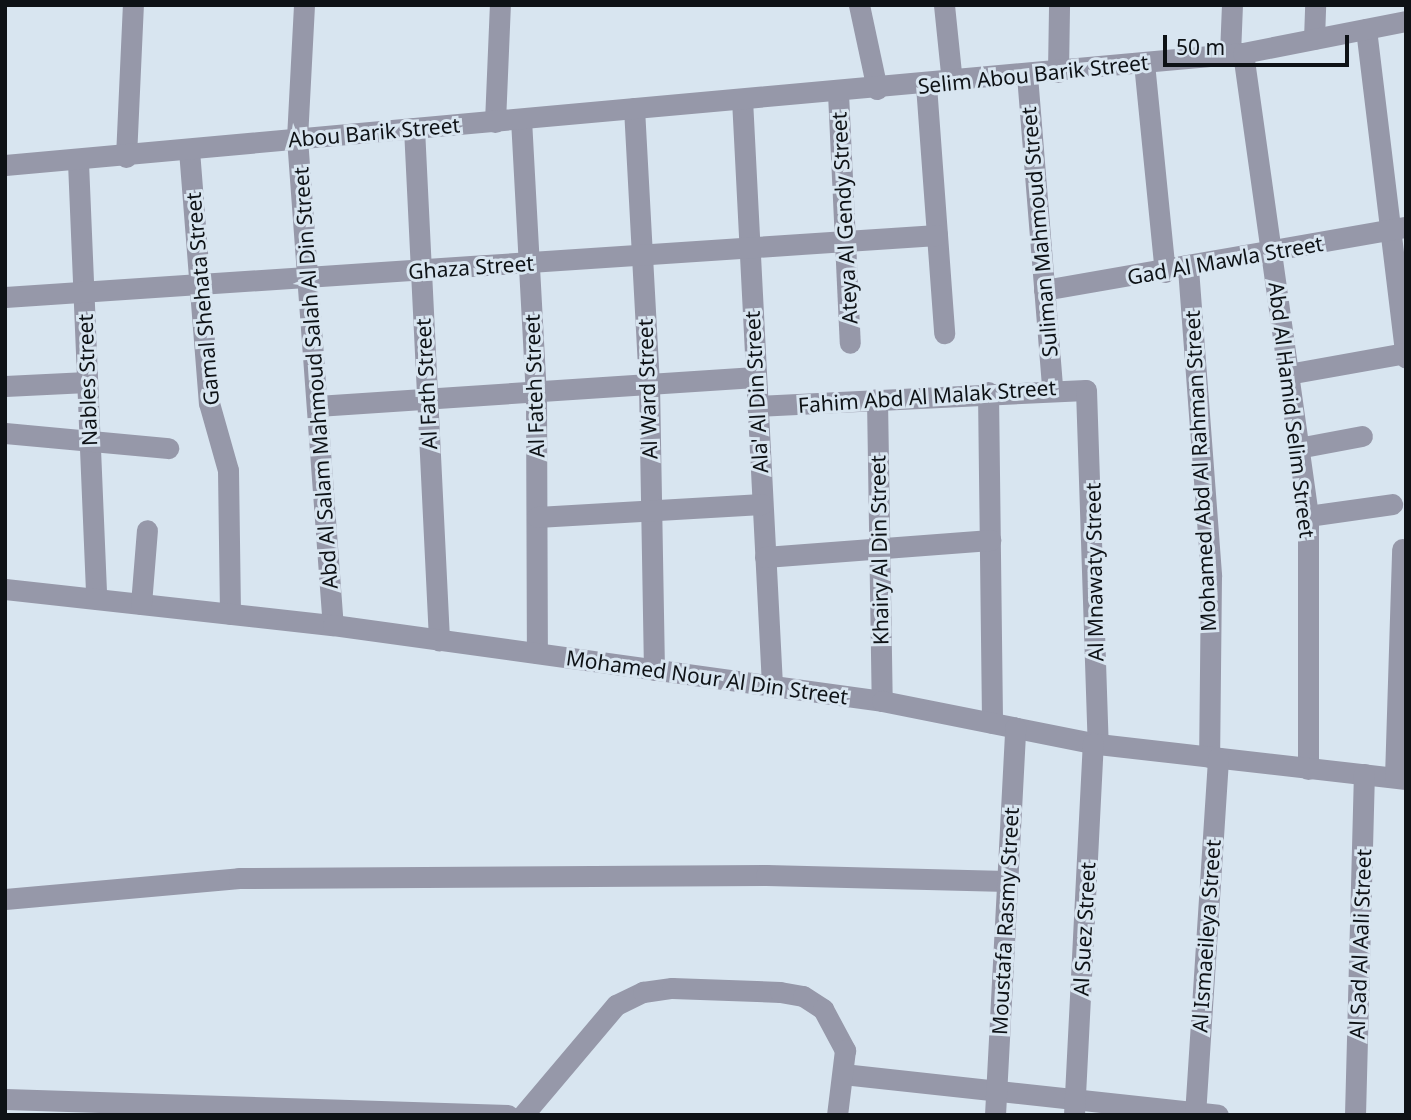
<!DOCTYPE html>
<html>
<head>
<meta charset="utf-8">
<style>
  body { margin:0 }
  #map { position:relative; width:1411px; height:1120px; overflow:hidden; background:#d8e5f0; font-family:"Noto Sans",sans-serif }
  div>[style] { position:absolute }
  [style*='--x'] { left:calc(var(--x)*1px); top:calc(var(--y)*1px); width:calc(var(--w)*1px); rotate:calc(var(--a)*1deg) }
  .minor>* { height:21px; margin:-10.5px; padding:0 10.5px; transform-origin:10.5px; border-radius:10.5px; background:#9698a9 }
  span { translate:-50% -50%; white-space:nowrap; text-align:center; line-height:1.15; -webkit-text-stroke:6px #d8e5f0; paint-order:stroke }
  .street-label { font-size:21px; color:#0e1216 }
  .frame { position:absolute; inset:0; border:7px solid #0e1216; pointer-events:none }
  .scale { position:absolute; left:1163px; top:35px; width:186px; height:32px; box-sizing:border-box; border:4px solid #0e1216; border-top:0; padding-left:9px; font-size:21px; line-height:24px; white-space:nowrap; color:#0e1216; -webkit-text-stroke:5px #d8e5f0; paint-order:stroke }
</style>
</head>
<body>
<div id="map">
  <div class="minor">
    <div style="--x:304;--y:5;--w:133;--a:93"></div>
    <div style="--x:297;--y:138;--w:488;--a:85.8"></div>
    <div style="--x:859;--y:5;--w:86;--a:77.9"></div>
    <div style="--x:944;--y:5;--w:77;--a:84.1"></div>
    <div style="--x:1366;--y:29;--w:331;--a:83.1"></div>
    <div style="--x:1314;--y:39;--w:34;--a:-88"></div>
    <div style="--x:1243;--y:53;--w:468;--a:82"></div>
    <div style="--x:1308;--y:516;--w:253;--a:90"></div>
    <div style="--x:1230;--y:54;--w:49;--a:-87.7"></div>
    <div style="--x:1144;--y:63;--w:210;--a:84.3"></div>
    <div style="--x:1058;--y:72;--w:67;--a:-89.1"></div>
    <div style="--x:1027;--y:75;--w:314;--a:85.4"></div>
    <div style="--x:926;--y:85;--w:249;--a:85.8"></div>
    <div style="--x:838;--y:93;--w:250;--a:87.3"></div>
    <div style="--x:742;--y:99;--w:588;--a:87.07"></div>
    <div style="--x:634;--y:108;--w:276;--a:86.9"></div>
    <div style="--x:649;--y:384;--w:286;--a:89"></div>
    <div style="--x:521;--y:119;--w:273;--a:86.9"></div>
    <div style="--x:536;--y:392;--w:261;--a:89.8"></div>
    <div style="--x:495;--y:122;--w:117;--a:-87.6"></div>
    <div style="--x:414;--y:128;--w:513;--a:87.2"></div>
    <div style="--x:189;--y:150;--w:254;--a:85.5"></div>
    <div style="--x:209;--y:403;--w:70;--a:74.2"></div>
    <div style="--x:228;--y:470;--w:144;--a:89.2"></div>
    <div style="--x:126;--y:157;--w:152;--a:-87.4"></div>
    <div style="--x:78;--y:162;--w:437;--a:87.6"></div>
    <div style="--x:5;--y:165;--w:1243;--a:-5.17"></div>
    <div style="--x:1243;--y:53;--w:166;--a:-11.1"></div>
    <div style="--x:1188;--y:268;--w:309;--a:85.7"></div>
    <div style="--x:1211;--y:576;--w:181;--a:90.6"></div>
    <div style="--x:1044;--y:290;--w:367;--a:-9.9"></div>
    <div style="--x:5;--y:297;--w:934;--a:-3.81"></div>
    <div style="--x:1288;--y:374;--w:120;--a:-10.1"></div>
    <div style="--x:5;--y:386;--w:82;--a:-2.8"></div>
    <div style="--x:988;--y:392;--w:331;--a:89.3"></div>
    <div style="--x:877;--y:399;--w:302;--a:89.1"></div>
    <div style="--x:317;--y:406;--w:439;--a:-3.8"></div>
    <div style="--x:757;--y:406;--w:329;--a:-2.8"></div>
    <div style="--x:1086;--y:390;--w:354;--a:88.1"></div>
    <div style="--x:5;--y:433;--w:164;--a:5.3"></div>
    <div style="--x:1298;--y:448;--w:65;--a:-10.6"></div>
    <div style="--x:1308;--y:516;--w:85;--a:-8.1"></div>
    <div style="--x:537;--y:517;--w:225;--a:-3.3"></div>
    <div style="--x:765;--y:557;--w:226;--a:-4.3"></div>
    <div style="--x:5;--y:589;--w:330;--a:6.3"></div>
    <div style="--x:333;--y:625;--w:554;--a:7.88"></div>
    <div style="--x:882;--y:701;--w:220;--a:11.3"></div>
    <div style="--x:1098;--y:744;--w:310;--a:6.5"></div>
    <div style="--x:141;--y:604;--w:74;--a:-85.4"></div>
    <div style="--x:1395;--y:777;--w:228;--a:-88.2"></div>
    <div style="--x:5;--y:899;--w:235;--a:-5.1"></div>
    <div style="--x:239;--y:878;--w:527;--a:-0.33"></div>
    <div style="--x:766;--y:875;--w:241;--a:1.4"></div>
    <div style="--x:843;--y:1074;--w:377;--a:6.2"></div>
    <div style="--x:5;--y:1099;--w:503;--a:1.82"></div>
    <div style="--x:523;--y:1115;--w:144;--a:-49.8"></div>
    <div style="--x:616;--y:1005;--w:30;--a:-26"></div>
    <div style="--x:643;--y:992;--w:29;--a:-8"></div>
    <div style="--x:672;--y:988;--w:108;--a:2.1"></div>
    <div style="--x:780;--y:992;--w:23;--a:10"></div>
    <div style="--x:803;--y:996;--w:24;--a:33"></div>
    <div style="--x:823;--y:1009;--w:47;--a:61.8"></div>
    <div style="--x:845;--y:1050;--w:65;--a:97"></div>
    <div style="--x:995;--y:1115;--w:388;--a:-87"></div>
    <div style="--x:1074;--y:1115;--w:372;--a:-87.1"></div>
    <div style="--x:1195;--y:1115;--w:358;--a:-86.3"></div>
    <div style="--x:1355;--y:1115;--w:341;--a:-88.5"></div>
  </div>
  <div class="street-label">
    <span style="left:1033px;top:74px;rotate:-6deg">Selim Abou Barik Street</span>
    <span style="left:374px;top:132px;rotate:-5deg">Abou Barik Street</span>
    <span style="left:844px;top:218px;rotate:-93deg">Ateya Al Gendy Street</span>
    <span style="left:1039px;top:232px;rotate:-95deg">Suliman Mahmoud Street</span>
    <span style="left:1225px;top:260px;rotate:-10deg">Gad Al Mawla Street</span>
    <span style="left:471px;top:267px;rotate:-4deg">Ghaza Street</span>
    <span style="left:202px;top:299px;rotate:-95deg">Gamal Shehata Street</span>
    <span style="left:315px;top:378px;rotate:-94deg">Abd Al Salam Mahmoud Salah Al Din Street</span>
    <span style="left:87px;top:380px;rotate:-92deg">Nables Street</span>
    <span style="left:426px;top:384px;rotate:-93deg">Al Fath Street</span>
    <span style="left:534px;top:386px;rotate:-92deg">Al Fateh Street</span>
    <span style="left:647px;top:389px;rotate:-92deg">Al Ward Street</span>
    <span style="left:756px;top:392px;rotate:-93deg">Ala' Al Din Street</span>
    <span style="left:927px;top:396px;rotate:-4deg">Fahim Abd Al Malak Street</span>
    <span style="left:1292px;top:410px;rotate:83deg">Abd Al Hamid Selim Street</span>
    <span style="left:1200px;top:471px;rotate:-93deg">Mohamed Abd Al Rahman Street</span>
    <span style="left:879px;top:550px;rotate:-91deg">Khairy Al Din Street</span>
    <span style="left:1094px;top:572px;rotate:-91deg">Al Mnawaty Street</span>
    <span style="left:707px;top:677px;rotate:8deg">Mohamed Nour Al Din Street</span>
    <span style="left:1005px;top:921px;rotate:-87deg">Moustafa Rasmy Street</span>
    <span style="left:1084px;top:929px;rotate:-87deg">Al Suez Street</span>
    <span style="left:1206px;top:936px;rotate:-86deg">Al Ismaeileya Street</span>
    <span style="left:1360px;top:944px;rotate:-88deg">Al Sad Al Aali Street</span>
  </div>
  <div class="frame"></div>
  <div class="scale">50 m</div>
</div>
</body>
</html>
